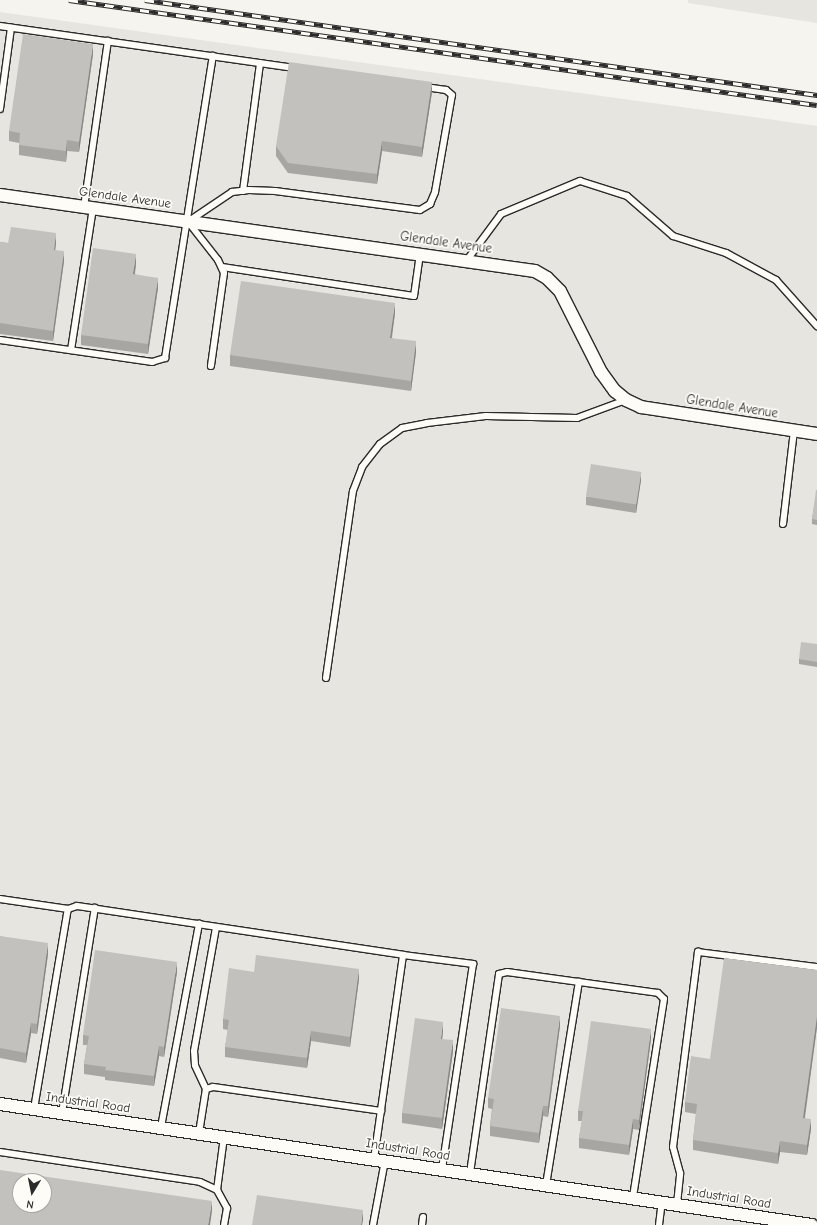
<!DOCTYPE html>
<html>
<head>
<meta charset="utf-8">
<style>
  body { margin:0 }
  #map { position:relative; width:817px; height:1225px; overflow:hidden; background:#f5f4ef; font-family:"Comic Neue",sans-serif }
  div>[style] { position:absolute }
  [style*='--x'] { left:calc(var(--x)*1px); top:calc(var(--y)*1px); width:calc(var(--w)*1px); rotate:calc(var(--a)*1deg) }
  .built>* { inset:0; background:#e6e5e0 }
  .roads { filter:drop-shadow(1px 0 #2b2b2b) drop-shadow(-1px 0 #2b2b2b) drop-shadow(0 1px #2b2b2b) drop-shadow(0 -1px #2b2b2b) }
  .service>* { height:6px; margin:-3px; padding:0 3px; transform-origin:3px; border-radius:3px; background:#fdfcf7 }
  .minor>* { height:12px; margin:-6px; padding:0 6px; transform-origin:6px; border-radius:6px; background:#fdfcf7 }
  .rail>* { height:4.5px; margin-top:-2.25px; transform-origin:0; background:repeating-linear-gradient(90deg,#fdfcf7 0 9px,#2b2b2b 0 18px); box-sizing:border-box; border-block:1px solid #2b2b2b }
  .wall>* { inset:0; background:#a7a6a3 }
  .shaded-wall>* { inset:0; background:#888785 }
  .building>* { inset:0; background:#c2c1be; transform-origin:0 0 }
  span { translate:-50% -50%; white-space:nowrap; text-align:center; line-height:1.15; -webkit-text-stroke:3.5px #fdfcf7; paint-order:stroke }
  .street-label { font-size:13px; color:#2b2b2b }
  .north { position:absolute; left:12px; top:1173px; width:40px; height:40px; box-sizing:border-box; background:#fdfcf7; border:1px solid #a9a8a5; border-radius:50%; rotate:190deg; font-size:11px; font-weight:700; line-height:16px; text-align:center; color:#2b2b2b }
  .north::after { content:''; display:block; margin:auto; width:14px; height:18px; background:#2b2b2b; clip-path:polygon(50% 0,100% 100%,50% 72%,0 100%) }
</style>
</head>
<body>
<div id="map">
  <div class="built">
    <div style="clip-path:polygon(688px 0,817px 0,817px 23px,688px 3px)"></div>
    <div style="clip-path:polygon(evenodd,0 12px,817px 126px,817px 1225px,0 1225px,0 12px,20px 1181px,44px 1181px,44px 1205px,20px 1205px,20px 1181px)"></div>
  </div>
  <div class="roads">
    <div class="service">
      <div style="--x:0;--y:26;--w:298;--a:8.1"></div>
      <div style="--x:0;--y:109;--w:82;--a:-82.3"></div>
      <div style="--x:243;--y:191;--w:129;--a:-82.4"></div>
      <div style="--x:84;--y:207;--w:168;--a:-81.8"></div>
      <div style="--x:189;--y:221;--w:52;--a:-34"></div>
      <div style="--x:232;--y:192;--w:17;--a:-7"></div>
      <div style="--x:249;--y:190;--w:26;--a:2"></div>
      <div style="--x:275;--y:191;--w:146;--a:7.5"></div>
      <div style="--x:420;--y:210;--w:12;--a:-31"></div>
      <div style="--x:430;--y:204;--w:13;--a:-67"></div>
      <div style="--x:435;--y:192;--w:98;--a:-80.1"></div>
      <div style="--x:452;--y:95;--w:8;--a:-140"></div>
      <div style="--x:446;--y:90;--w:21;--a:-172"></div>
      <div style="--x:189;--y:223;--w:47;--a:51.9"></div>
      <div style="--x:218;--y:260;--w:14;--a:65"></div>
      <div style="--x:224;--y:273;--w:94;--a:98"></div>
      <div style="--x:467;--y:260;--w:57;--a:-53.5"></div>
      <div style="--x:501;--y:214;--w:86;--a:-22.7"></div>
      <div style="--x:580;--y:181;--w:49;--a:17.7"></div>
      <div style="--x:627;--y:196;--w:61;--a:41"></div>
      <div style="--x:673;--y:236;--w:56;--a:17.8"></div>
      <div style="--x:726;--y:253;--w:57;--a:28.4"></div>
      <div style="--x:776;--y:280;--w:62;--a:48.3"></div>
      <div style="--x:222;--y:267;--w:194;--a:8.6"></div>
      <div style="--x:414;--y:296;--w:42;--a:-81.9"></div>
      <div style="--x:0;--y:340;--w:154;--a:8.2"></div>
      <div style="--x:152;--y:362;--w:14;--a:-17"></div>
      <div style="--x:165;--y:358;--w:306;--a:-81"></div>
      <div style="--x:71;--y:350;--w:144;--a:-81.2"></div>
      <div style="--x:783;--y:524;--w:94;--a:-83.3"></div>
      <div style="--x:326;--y:678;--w:189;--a:-81.8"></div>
      <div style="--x:353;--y:491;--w:26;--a:-69"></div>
      <div style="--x:362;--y:467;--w:29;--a:-52"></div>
      <div style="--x:380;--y:444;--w:27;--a:-36"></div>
      <div style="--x:402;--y:428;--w:25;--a:-11"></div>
      <div style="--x:427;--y:423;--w:59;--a:-6.8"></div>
      <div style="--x:486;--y:416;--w:91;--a:1.3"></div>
      <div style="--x:577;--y:418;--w:52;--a:-20.2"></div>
      <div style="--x:0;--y:899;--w:69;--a:8.4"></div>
      <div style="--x:206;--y:1089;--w:26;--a:-115"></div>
      <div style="--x:195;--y:1065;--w:14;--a:-94"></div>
      <div style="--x:194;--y:1051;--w:126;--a:-79.9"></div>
      <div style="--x:34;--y:1109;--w:203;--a:-80.4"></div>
      <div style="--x:68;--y:909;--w:9;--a:-18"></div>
      <div style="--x:77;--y:906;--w:330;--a:8.5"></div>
      <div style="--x:62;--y:1113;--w:208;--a:-80.9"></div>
      <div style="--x:161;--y:1127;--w:207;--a:-79.4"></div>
      <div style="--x:199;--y:1133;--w:45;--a:-81"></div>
      <div style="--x:206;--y:1089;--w:7;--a:-16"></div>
      <div style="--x:213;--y:1087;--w:170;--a:8.1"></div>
      <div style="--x:0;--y:1152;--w:202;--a:8.5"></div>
      <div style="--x:200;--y:1182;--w:19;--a:25"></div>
      <div style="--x:217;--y:1190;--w:21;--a:61"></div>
      <div style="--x:227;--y:1208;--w:17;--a:100"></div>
      <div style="--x:374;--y:1159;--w:206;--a:-81.9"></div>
      <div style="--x:403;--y:955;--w:71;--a:7.3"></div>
      <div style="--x:473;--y:964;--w:207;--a:98.6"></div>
      <div style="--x:470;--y:1173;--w:201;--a:-81.7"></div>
      <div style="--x:499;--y:974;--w:8;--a:-14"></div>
      <div style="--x:507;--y:972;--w:152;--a:7.9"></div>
      <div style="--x:658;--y:993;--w:8;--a:45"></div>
      <div style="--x:664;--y:999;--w:201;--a:98.9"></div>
      <div style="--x:546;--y:1185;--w:206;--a:-80.8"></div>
      <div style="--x:217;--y:1190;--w:53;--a:-82.5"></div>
      <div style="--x:677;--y:1204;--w:31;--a:-84"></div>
      <div style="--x:680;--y:1173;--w:27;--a:-105"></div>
      <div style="--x:673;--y:1147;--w:197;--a:-82.7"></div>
      <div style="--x:698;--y:952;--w:120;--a:7.2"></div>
      <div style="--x:373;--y:1225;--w:66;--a:-79.5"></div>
      <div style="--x:422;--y:1225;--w:8;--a:-83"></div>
      <div style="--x:659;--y:1225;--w:23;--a:-83"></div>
    </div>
    <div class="minor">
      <div style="--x:0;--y:195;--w:540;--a:8.09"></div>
      <div style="--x:535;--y:271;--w:14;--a:30"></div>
      <div style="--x:547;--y:278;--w:18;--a:45"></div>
      <div style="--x:560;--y:291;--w:91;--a:63.2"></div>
      <div style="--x:601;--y:372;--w:24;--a:54"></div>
      <div style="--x:615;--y:391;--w:14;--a:39"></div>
      <div style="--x:626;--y:400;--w:17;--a:25"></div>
      <div style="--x:641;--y:407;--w:178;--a:8.7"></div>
      <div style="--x:0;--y:1104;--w:821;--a:8.48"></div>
    </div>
  </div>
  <div class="rail">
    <div style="--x:69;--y:0;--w:755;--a:7.99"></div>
    <div style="--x:145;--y:0;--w:679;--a:8.05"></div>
  </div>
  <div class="wall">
    <div style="clip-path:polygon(93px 54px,79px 152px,67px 151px,66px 162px,19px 155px,19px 143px,9px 141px,9px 131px)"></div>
    <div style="clip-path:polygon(432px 92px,422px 157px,382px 151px,377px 184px,288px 173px,276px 156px,276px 146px)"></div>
    <div style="clip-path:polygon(0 242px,8px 243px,56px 243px,55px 250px,64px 261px,53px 341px,0 334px)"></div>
    <div style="clip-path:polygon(136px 264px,135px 274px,158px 288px,148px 354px,81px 345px,81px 335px)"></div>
    <div style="clip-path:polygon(395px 313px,392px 338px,416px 352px,411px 391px,230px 366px,230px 355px)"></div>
    <div style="clip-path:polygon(641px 480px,636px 513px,586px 505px,586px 497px)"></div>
    <div style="clip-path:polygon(817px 490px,817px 525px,812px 524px,812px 519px)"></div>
    <div style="clip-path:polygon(817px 644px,817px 667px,799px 664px,799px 659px)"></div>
    <div style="clip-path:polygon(0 936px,48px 954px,37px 1034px,31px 1033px,26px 1063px,0 1058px)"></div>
    <div style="clip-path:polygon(817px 970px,817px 1027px,805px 1118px,811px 1129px,807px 1155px,780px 1152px,778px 1164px,693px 1150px,693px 1140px,696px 1114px,685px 1112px,685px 1102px,710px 1059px)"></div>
    <div style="clip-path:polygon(177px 972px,164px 1057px,159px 1056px,154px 1086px,105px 1080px,105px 1077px,84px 1074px,84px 1064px,87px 1045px,83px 1045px,83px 1035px)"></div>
    <div style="clip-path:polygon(254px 972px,359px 979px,350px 1047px,311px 1041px,307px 1068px,225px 1057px,225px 1047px,228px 1030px,223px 1029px,223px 1019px)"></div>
    <div style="clip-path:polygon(560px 1026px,548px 1117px,543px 1116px,539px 1143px,490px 1136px,490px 1126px,492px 1109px,488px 1108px,488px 1098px)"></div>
    <div style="clip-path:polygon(443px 1032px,442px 1039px,453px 1051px,442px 1129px,402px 1123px,402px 1113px)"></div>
    <div style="clip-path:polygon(651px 1039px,639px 1130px,633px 1129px,629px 1155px,579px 1148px,579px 1138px,582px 1121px,578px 1121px,578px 1111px)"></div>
  </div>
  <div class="shaded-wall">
    <div style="clip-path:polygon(93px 44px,93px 54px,79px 152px,79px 142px)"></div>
    <div style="clip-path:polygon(432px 82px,432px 92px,422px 157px,422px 147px)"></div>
    <div style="clip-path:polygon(67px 140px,67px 151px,66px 162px,66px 151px)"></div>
    <div style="clip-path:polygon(382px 141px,382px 151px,377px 184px,377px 174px)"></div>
    <div style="clip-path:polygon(56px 233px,56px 243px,54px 260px,54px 250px)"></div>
    <div style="clip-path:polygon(64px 251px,64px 261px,53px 341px,53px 331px)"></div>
    <div style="clip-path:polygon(136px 254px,136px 264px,133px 284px,133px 274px)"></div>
    <div style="clip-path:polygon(158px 278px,158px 288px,148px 354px,148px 344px)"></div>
    <div style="clip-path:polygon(395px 303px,395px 313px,390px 348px,390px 338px)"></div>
    <div style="clip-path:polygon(416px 341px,416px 352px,411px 391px,411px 381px)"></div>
    <div style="clip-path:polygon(641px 472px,641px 480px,636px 513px,636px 505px)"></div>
    <div style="clip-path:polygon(48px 943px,48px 954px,37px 1034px,37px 1024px)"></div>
    <div style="clip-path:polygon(177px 962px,177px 972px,164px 1057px,164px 1047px)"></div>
    <div style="clip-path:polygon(359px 969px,359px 979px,350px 1047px,350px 1037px)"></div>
    <div style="clip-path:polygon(560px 1016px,560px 1026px,548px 1117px,548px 1106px)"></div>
    <div style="clip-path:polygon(817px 1016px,817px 1027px,803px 1128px,803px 1118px)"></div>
    <div style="clip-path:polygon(443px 1022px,443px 1032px,441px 1049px,441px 1039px)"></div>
    <div style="clip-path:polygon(31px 1023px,31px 1033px,26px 1063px,26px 1053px)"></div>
    <div style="clip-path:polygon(651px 1029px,651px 1039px,639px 1130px,639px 1120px)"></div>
    <div style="clip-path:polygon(311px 1031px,311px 1041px,307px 1068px,307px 1058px)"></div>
    <div style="clip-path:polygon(453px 1040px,453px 1051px,442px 1129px,442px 1118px)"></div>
    <div style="clip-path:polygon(159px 1046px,159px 1056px,154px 1086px,154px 1076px)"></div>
    <div style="clip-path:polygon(543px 1106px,543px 1116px,539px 1143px,539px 1133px)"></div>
    <div style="clip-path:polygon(633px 1119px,633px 1129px,629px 1155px,629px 1145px)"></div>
    <div style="clip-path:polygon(811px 1119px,811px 1129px,807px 1155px,807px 1145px)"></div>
    <div style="clip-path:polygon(780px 1141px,780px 1152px,778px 1164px,778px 1153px)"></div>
    <div style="clip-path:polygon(212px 1201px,212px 1211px,210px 1225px,208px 1225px)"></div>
    <div style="clip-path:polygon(363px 1210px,363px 1221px,362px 1225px,361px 1225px)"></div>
  </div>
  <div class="building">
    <div style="clip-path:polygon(23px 34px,93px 44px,79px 142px,67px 140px,66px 151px,19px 145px,20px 133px,9px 131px)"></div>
    <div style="clip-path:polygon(289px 62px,432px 82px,422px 147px,382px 141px,377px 174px,288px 163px,276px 146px)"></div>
    <div style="clip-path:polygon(11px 227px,56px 233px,54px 250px,64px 251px,53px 331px,0 323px,0 242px,8px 243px)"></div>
    <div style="clip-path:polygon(93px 248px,136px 254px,133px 274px,158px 278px,148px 344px,81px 335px)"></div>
    <div style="clip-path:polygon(241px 281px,395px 303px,390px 338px,416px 341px,411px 381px,230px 355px)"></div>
    <div style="left:591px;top:464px;width:51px;height:33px;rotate:9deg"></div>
    <div style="clip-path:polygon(816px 490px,817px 490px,817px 520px,812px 519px)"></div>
    <div style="clip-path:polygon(801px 642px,817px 644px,817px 662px,799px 659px)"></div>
    <div style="clip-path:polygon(0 936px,48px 943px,37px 1024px,31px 1023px,26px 1053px,0 1048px)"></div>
    <div style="clip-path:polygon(95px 950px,177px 962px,164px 1047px,159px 1046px,154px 1076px,105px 1070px,106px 1067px,84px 1064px,89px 1036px,83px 1035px)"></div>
    <div style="clip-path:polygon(256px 955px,359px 969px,350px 1037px,311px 1031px,307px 1058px,225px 1047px,229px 1020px,223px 1019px,229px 968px,254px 972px)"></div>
    <div style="clip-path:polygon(724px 958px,817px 970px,817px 1016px,803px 1118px,811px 1119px,807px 1145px,780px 1141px,778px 1153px,693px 1140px,697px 1104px,685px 1102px,691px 1056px,710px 1059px)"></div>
    <div style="clip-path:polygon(501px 1008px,560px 1016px,548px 1106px,543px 1106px,539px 1133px,490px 1126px,494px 1099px,488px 1098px)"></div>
    <div style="clip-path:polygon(415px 1018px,443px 1022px,441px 1039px,453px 1040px,442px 1118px,402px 1113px)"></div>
    <div style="clip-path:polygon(591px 1021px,651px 1029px,639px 1120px,633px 1119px,629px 1145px,579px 1138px,583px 1111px,578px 1111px)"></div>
    <div style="clip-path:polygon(evenodd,0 1170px,212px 1201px,208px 1225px,0 1225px,0 1170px,20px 1181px,44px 1181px,44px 1205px,20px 1205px,20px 1181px)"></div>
    <div style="clip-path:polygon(257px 1195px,363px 1210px,361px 1225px,252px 1225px)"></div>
  </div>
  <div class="street-label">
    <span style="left:125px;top:198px;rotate:8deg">Glendale Avenue</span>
    <span style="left:446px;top:243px;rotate:8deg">Glendale Avenue</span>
    <span style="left:732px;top:407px;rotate:9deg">Glendale Avenue</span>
    <span style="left:88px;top:1103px;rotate:8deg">Industrial Road</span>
    <span style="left:408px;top:1150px;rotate:9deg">Industrial Road</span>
    <span style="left:729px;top:1198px;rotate:9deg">Industrial Road</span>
  </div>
  <div class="north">N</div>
</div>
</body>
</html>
